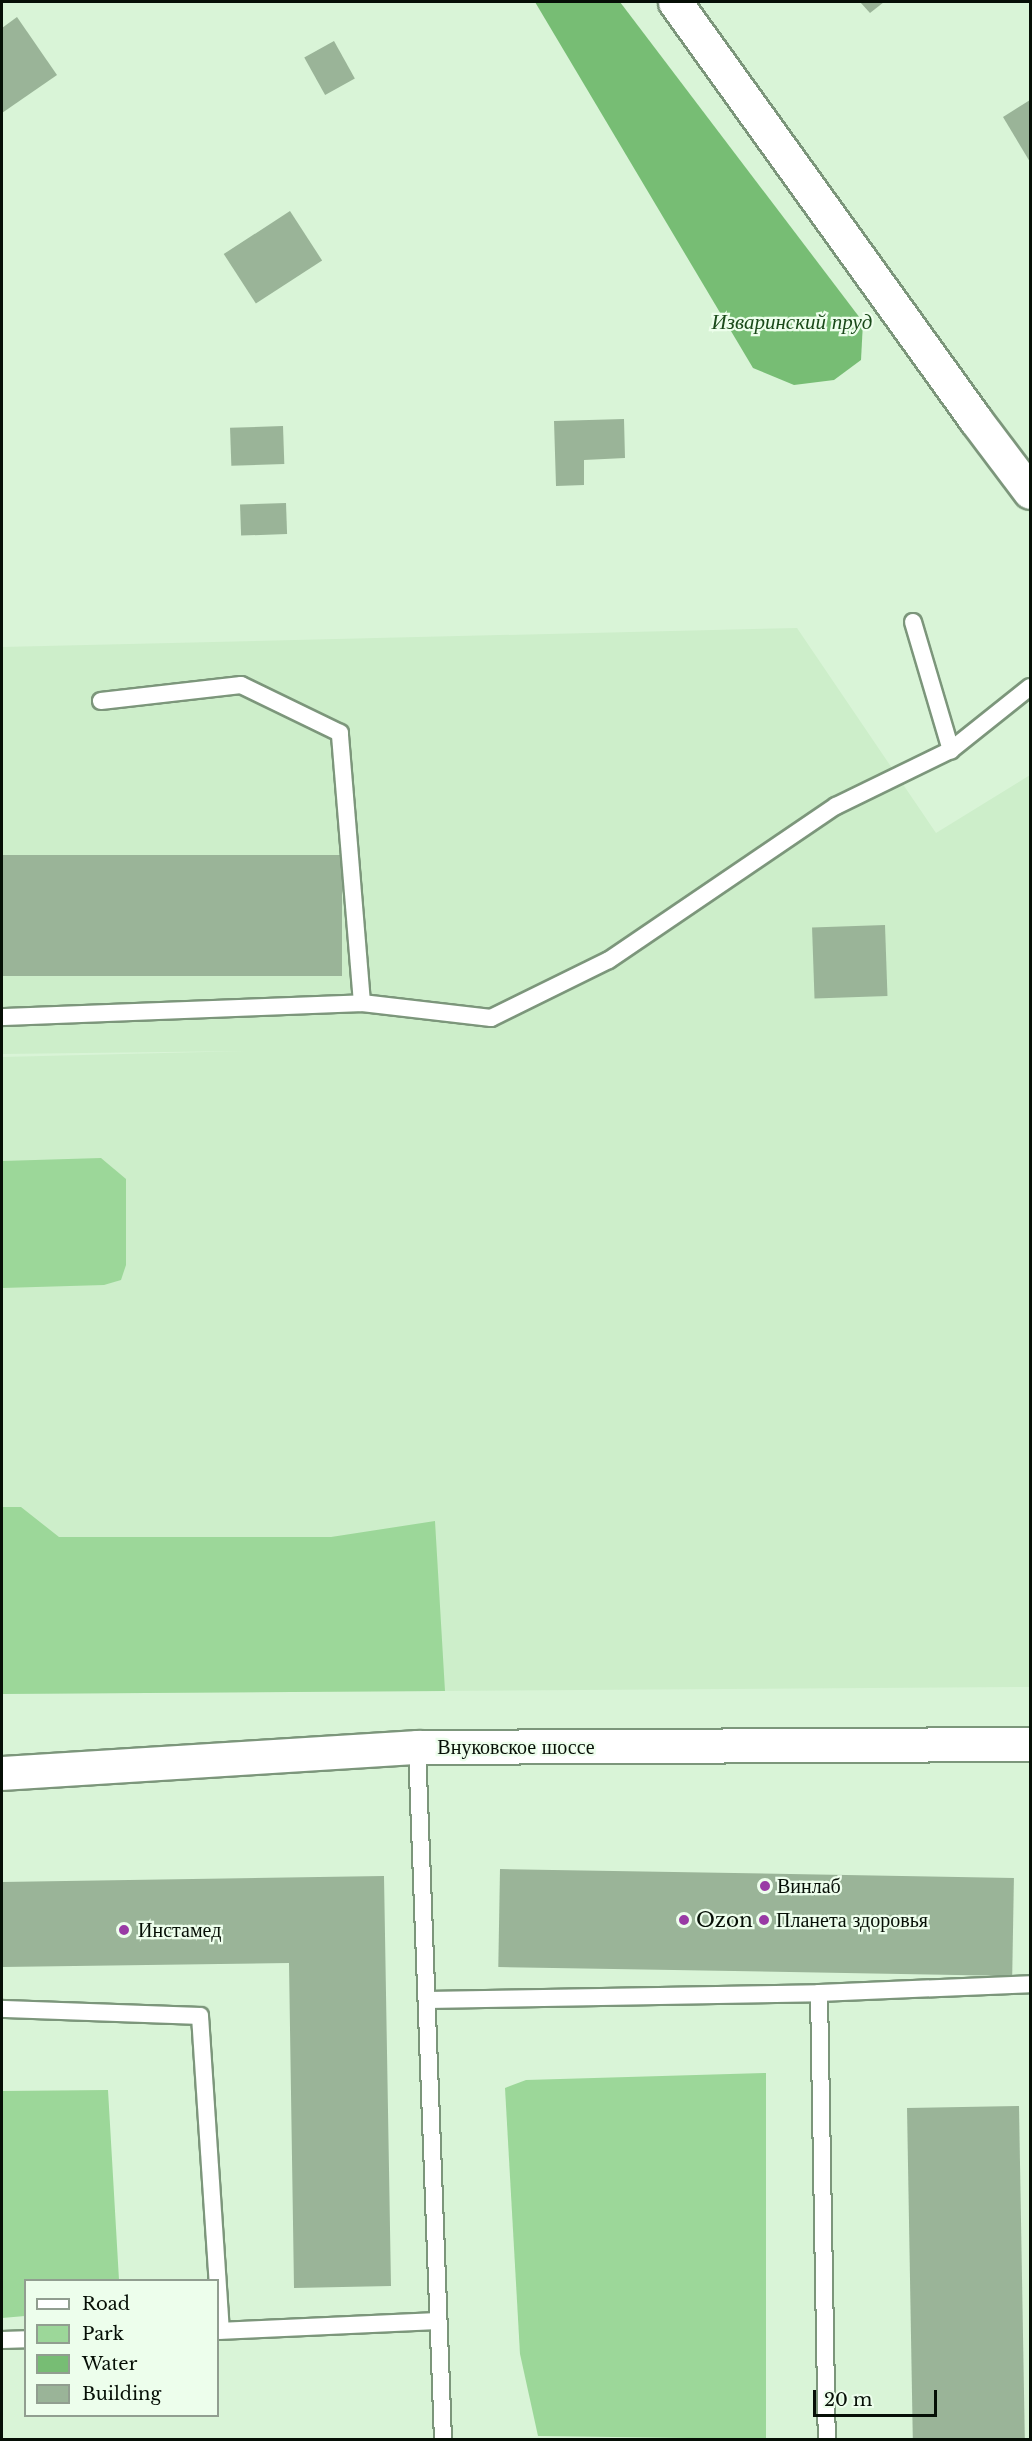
<!DOCTYPE html>
<html>
<head>
<meta charset="utf-8">
<style>
  body { margin:0 }
  #map { position:relative; width:1032px; height:2441px; overflow:hidden; background:#d9f4d7; font-family:"Libre Baskerville",serif }
  div>[style] { position:absolute }
  [style*='--x'] { left:calc(var(--x)*1px); top:calc(var(--y)*1px); width:calc(var(--w)*1px); rotate:calc(var(--a)*1deg) }
  .built>* { inset:0; background:#cdeeca }
  .green>* { inset:0; background:#9cd799 }
  .water>* { inset:0; background:#77bd74 }
  .building>* { inset:0; background:#9ab498; transform-origin:0 0 }
  .roads { filter:drop-shadow(2px 0 #7c967b) drop-shadow(-2px 0 #7c967b) drop-shadow(0 2px #7c967b) drop-shadow(0 -2px #7c967b) }
  .service>* { height:16px; margin:-8px; padding:0 8px; transform-origin:8px; border-radius:8px; background:#fff }
  .minor>* { height:33px; margin:-16.5px; padding:0 16.5px; transform-origin:16.5px; border-radius:16.5px; background:#fff }
  .tertiary>* { height:33px; margin:-16.5px; padding:0 16.5px; transform-origin:16.5px; border-radius:16.5px; background:#fff }
  .dots>* { width:16px; height:16px; translate:-50% -50%; box-sizing:border-box; border:3px solid #edfeec; border-radius:50% }
  span { translate:-50% -50%; white-space:nowrap; text-align:center; line-height:1.15; -webkit-text-stroke:4.5px #edfeec; paint-order:stroke }
  .street-label { font-size:20px; color:#060f06 }
  .poi-label { font-size:20px; color:#060f06 }
  .left { translate:0 -50%; text-align:left }
  .water-label { font-size:21px; color:#1a4a1a; font-style:italic }
  .frame { position:absolute; inset:0; border:3px solid #060f06; pointer-events:none }
  .legend { position:absolute; left:24px; top:2279px; width:195px; height:138px; box-sizing:border-box; background:#edfeec; border:2px solid #919e90; margin:0; padding:8px 10px; list-style:none; font-size:18px; color:#060f06 }
  .legend li { display:flex; align-items:center; gap:12px; height:30px }
  .legend b { width:30px; border:2px solid #919e90 }
  .scale { position:absolute; left:813px; top:2390px; width:124px; height:27px; box-sizing:border-box; border:3px solid #060f06; border-top:0; padding-left:8px; font-size:18px; line-height:21px; white-space:nowrap; color:#060f06; -webkit-text-stroke:4px #edfeec; paint-order:stroke }
</style>
</head>
<body>
<div id="map">
  <div class="built">
    <div style="clip-path:polygon(797px 628px,936px 833px,1030px 775px,1030px 1687px,2px 1694px,2px 1057px,246px 1051px,2px 1054px,2px 647px)"></div>
  </div>
  <div class="green">
    <div style="clip-path:polygon(101px 1158px,126px 1179px,126px 1265px,121px 1280px,104px 1285px,2px 1288px,2px 1161px)"></div>
    <div style="clip-path:polygon(2px 1507px,21px 1507px,59px 1537px,331px 1537px,435px 1521px,445px 1691px,2px 1694px)"></div>
    <div style="clip-path:polygon(766px 2073px,766px 2439px,538px 2436px,520px 2354px,505px 2088px,526px 2080px)"></div>
    <div style="clip-path:polygon(108px 2090px,119px 2280px,26px 2280px,25px 2316px,2px 2318px,2px 2091px)"></div>
  </div>
  <div class="water">
    <div style="clip-path:polygon(535px 2px,620px 2px,863px 322px,861px 360px,834px 380px,794px 385px,753px 368px)"></div>
  </div>
  <div class="building">
    <div style="clip-path:polygon(860px 2px,884px 2px,870px 13px)"></div>
    <div style="clip-path:polygon(17px 17px,57px 75px,2px 113px,2px 28px)"></div>
    <div style="left:334px;top:41px;width:43px;height:34px;rotate:61deg"></div>
    <div style="clip-path:polygon(1030px 100px,1030px 162px,1003px 117px)"></div>
    <div style="left:290px;top:211px;width:59px;height:79px;rotate:57deg"></div>
    <div style="clip-path:polygon(624px 419px,625px 458px,584px 460px,584px 485px,556px 486px,554px 421px)"></div>
    <div style="left:283px;top:426px;width:38px;height:53px;rotate:88deg"></div>
    <div style="left:286px;top:503px;width:31px;height:46px;rotate:88deg"></div>
    <div style="left:342px;top:855px;width:121px;height:340px;rotate:90deg"></div>
    <div style="left:885px;top:925px;width:71px;height:73px;rotate:88deg"></div>
    <div style="left:500px;top:1869px;width:514px;height:98px;rotate:1deg"></div>
    <div style="clip-path:polygon(384px 1876px,391px 2286px,294px 2288px,289px 1963px,2px 1967px,2px 1882px)"></div>
    <div style="left:1019px;top:2106px;width:334px;height:112px;rotate:89deg"></div>
  </div>
  <div class="roads">
    <div class="service">
      <div style="--x:913;--y:622;--w:134;--a:73.5"></div>
      <div style="--x:951;--y:750;--w:101;--a:-38.6"></div>
      <div style="--x:362;--y:1003;--w:130;--a:6.6"></div>
      <div style="--x:491;--y:1018;--w:131;--a:-26.2"></div>
      <div style="--x:609;--y:960;--w:274;--a:-34.2"></div>
      <div style="--x:836;--y:806;--w:128;--a:-26"></div>
      <div style="--x:2;--y:1017;--w:360;--a:-2.2"></div>
      <div style="--x:362;--y:1003;--w:271;--a:-94.7"></div>
      <div style="--x:340;--y:733;--w:110;--a:-154.1"></div>
      <div style="--x:241;--y:685;--w:141;--a:173.5"></div>
      <div style="--x:417;--y:1747;--w:693;--a:87.85"></div>
      <div style="--x:819;--y:1993;--w:447;--a:89"></div>
      <div style="--x:427;--y:2000;--w:392;--a:-1"></div>
      <div style="--x:819;--y:1993;--w:211;--a:-2.4"></div>
      <div style="--x:2;--y:2009;--w:198;--a:2"></div>
      <div style="--x:200;--y:2016;--w:315;--a:86.2"></div>
      <div style="--x:218;--y:2331;--w:220;--a:-2.6"></div>
      <div style="--x:2;--y:2340;--w:24;--a:-2"></div>
    </div>
    <div class="minor">
      <div style="--x:675;--y:2;--w:514;--a:54.27"></div>
      <div style="--x:975;--y:419;--w:91;--a:53"></div>
    </div>
    <div class="tertiary">
      <div style="--x:2;--y:1773;--w:416;--a:-3.6"></div>
      <div style="--x:417;--y:1747;--w:613;--a:-0.28"></div>
    </div>
  </div>
  <div class="dots">
    <div style="left:765px;top:1886px;background:#993ba5"></div>
    <div style="left:684px;top:1920px;background:#993ba5"></div>
    <div style="left:764px;top:1920px;background:#993ba5"></div>
    <div style="left:124px;top:1930px;background:#993ba5"></div>
  </div>
  <div class="street-label">
    <span style="left:516px;top:1747px">Внуковское шоссе</span>
  </div>
  <div class="poi-label">
    <span class="left" style="left:777px;top:1886px">Винлаб</span>
    <span class="left" style="left:696px;top:1920px">Ozon</span>
    <span class="left" style="left:776px;top:1920px">Планета здоровья</span>
    <span class="left" style="left:138px;top:1930px">Инстамед</span>
  </div>
  <div class="water-label">
    <span style="left:792px;top:322px">Изваринский пруд</span>
  </div>
  <div class="frame"></div>
  <ul class="legend">
  <li><b style="height:8px;background:#fff"></b>Road</li>
  <li><b style="height:16px;background:#9cd799"></b>Park</li>
  <li><b style="height:16px;background:#77bd74"></b>Water</li>
  <li><b style="height:16px;background:#9ab498"></b>Building</li>
  </ul>
  <div class="scale">20 m</div>
</div>
</body>
</html>
